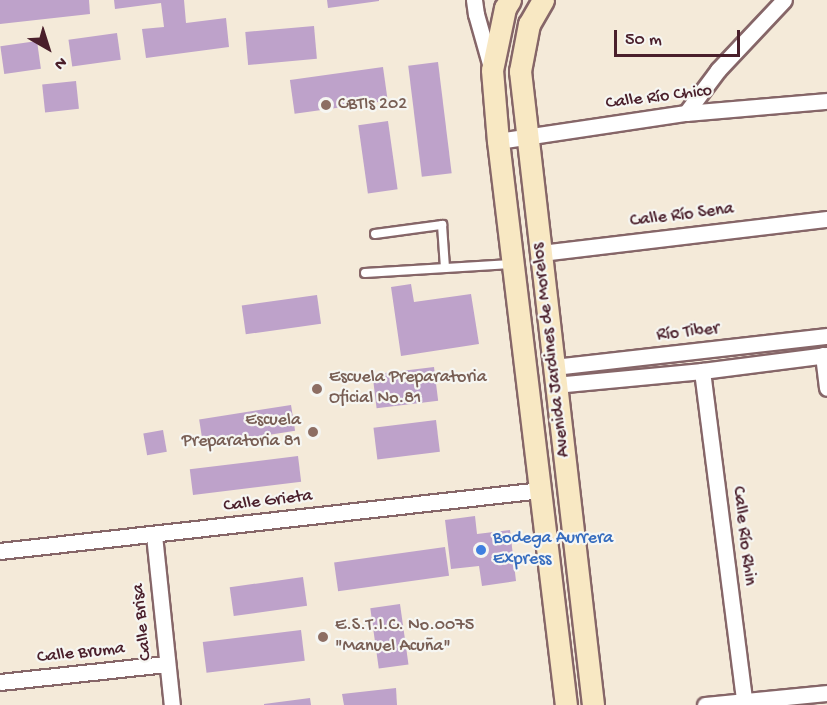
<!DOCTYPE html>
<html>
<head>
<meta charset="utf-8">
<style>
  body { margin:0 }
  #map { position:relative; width:827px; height:705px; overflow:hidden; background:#f4ead9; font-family:"Gochi Hand",sans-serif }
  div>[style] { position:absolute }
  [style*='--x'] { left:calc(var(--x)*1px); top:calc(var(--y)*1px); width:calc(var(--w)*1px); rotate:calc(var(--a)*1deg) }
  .building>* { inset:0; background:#bea2ca; transform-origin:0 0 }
  .roads { filter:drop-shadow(2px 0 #866668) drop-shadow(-2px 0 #866668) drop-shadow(0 2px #866668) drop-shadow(0 -2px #866668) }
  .lane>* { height:8px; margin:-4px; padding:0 4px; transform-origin:4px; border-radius:4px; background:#fff }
  .street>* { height:15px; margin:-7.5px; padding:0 7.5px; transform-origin:7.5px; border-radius:7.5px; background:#fff }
  .secondary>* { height:21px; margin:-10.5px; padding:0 10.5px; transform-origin:10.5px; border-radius:10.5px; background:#f8e8c3 }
  .dots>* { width:16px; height:16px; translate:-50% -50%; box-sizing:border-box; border:3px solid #f6f6f2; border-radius:50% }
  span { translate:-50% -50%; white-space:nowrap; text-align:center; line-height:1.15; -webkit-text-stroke:4.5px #f6f6f2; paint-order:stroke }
  .street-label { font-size:18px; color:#4a1f2b }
  .education-label { font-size:18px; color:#785e54 }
  .left { translate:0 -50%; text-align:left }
  .right { translate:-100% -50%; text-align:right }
  .shop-label { font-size:18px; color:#366cbe }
  .north { position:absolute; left:18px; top:18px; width:60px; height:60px; -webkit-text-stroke:4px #f6f6f2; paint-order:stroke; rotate:141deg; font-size:16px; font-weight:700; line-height:24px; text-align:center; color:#4a1f2b }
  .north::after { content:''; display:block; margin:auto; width:21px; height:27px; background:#4a1f2b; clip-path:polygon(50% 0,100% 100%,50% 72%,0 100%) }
  .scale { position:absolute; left:614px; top:30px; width:126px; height:27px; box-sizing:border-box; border:3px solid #4a1f2b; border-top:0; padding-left:8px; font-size:18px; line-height:21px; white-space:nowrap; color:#4a1f2b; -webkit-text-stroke:4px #f6f6f2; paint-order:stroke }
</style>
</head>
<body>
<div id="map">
  <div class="building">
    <div style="clip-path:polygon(0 0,89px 0,90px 14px,0 24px)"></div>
    <div style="clip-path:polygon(114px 0,184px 0,186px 23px,226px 18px,229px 47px,146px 58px,142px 29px,164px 27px,161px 3px,115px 9px)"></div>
    <div style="clip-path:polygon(327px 0,379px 0,379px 1px,328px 8px)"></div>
    <div style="left:314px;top:26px;width:33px;height:69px;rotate:85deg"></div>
    <div style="left:117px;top:33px;width:27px;height:49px;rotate:82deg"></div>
    <div style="left:37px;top:41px;width:28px;height:37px;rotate:82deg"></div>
    <div style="left:438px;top:62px;width:112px;height:30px;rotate:83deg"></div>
    <div style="left:383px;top:67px;width:34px;height:94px;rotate:82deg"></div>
    <div style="left:76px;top:81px;width:28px;height:34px;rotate:84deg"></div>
    <div style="left:388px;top:121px;width:69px;height:30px;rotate:82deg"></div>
    <div style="clip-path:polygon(411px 284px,414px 302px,471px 294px,479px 344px,401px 356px,391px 287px)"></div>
    <div style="left:317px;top:295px;width:29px;height:76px;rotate:82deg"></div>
    <div style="left:434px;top:367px;width:34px;height:62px;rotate:83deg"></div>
    <div style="left:291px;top:405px;width:26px;height:93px;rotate:81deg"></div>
    <div style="left:436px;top:420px;width:32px;height:63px;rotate:83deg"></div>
    <div style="left:163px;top:430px;width:22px;height:20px;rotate:80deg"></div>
    <div style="left:298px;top:456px;width:26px;height:109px;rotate:83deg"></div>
    <div style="clip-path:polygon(475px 516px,477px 534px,510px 530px,516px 581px,482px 586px,479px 566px,451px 569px,445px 520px)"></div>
    <div style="left:445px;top:547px;width:29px;height:112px;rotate:82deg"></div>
    <div style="left:303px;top:577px;width:29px;height:74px;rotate:82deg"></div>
    <div style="left:400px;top:604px;width:61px;height:30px;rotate:82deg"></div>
    <div style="left:301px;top:630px;width:31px;height:99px;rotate:83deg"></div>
    <div style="clip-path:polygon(396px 688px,397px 705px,344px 705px,342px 694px)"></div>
    <div style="clip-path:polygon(310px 698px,311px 705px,264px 705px,264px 704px)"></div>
  </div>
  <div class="roads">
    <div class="lane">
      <div style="--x:375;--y:234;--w:68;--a:-7.7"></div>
      <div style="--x:442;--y:225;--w:43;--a:86"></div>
      <div style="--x:365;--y:273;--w:146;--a:-3.5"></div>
    </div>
    <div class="street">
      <div style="--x:474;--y:0;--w:14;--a:82"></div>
      <div style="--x:476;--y:14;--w:55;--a:74.2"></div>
      <div style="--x:686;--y:113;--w:54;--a:-53.3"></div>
      <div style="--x:718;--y:70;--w:96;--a:-46.7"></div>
      <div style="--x:498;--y:141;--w:190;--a:-8.5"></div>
      <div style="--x:686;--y:113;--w:142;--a:-4.9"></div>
      <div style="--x:541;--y:253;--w:288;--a:-6.8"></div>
      <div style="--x:823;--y:355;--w:33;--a:83"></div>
      <div style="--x:554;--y:367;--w:275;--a:-6.5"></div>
      <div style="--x:702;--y:371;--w:337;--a:82.7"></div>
      <div style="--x:555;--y:385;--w:148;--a:-5.4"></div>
      <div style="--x:702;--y:371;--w:126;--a:-7.3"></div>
      <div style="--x:154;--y:535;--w:171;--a:84"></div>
      <div style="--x:0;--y:551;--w:544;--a:-6.43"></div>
      <div style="--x:0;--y:682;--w:168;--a:-6.2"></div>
      <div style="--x:705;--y:705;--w:123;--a:-5.6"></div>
    </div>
    <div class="secondary">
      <div style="--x:510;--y:0;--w:9;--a:122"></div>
      <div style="--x:505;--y:8;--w:63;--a:101.8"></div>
      <div style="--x:492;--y:70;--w:71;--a:85.2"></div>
      <div style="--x:498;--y:141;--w:568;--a:83.13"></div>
      <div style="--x:543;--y:0;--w:28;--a:120"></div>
      <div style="--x:529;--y:24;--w:48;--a:100.8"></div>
      <div style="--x:520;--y:71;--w:638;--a:83.43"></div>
    </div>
  </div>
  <div class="dots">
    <div style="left:326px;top:105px;background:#8d6e63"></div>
    <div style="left:317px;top:389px;background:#8d6e63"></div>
    <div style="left:313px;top:432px;background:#8d6e63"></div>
    <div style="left:481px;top:550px;background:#3f7fe0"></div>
    <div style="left:323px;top:637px;background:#8d6e63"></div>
  </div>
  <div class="street-label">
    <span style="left:659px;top:98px;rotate:-7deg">Calle Río Chico</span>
    <span style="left:682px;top:216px;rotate:-7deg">Calle Río Sena</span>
    <span style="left:688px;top:333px;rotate:-6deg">Río Tiber</span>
    <span style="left:552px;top:350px;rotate:-97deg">Avenida Jardines de Morelos</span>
    <span style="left:268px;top:502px;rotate:-7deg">Calle Grieta</span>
    <span style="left:743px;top:536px;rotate:83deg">Calle Río Rhin</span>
    <span style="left:143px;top:622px;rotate:-96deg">Calle Brisa</span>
    <span style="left:81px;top:654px;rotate:-6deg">Calle Bruma</span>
  </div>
  <div class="education-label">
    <span class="left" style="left:338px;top:105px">CBTIs 202</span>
    <span class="left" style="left:329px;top:389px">Escuela Preparatoria<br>Oficial No.81</span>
    <span class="right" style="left:301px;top:432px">Escuela<br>Preparatoria 81</span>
    <span class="left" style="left:335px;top:637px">E.S.T.I.C. No.0075<br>"Manuel Acuña"</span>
  </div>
  <div class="shop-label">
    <span class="left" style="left:493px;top:550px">Bodega Aurrera<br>Express</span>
  </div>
  <div class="north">N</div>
  <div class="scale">50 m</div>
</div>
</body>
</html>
